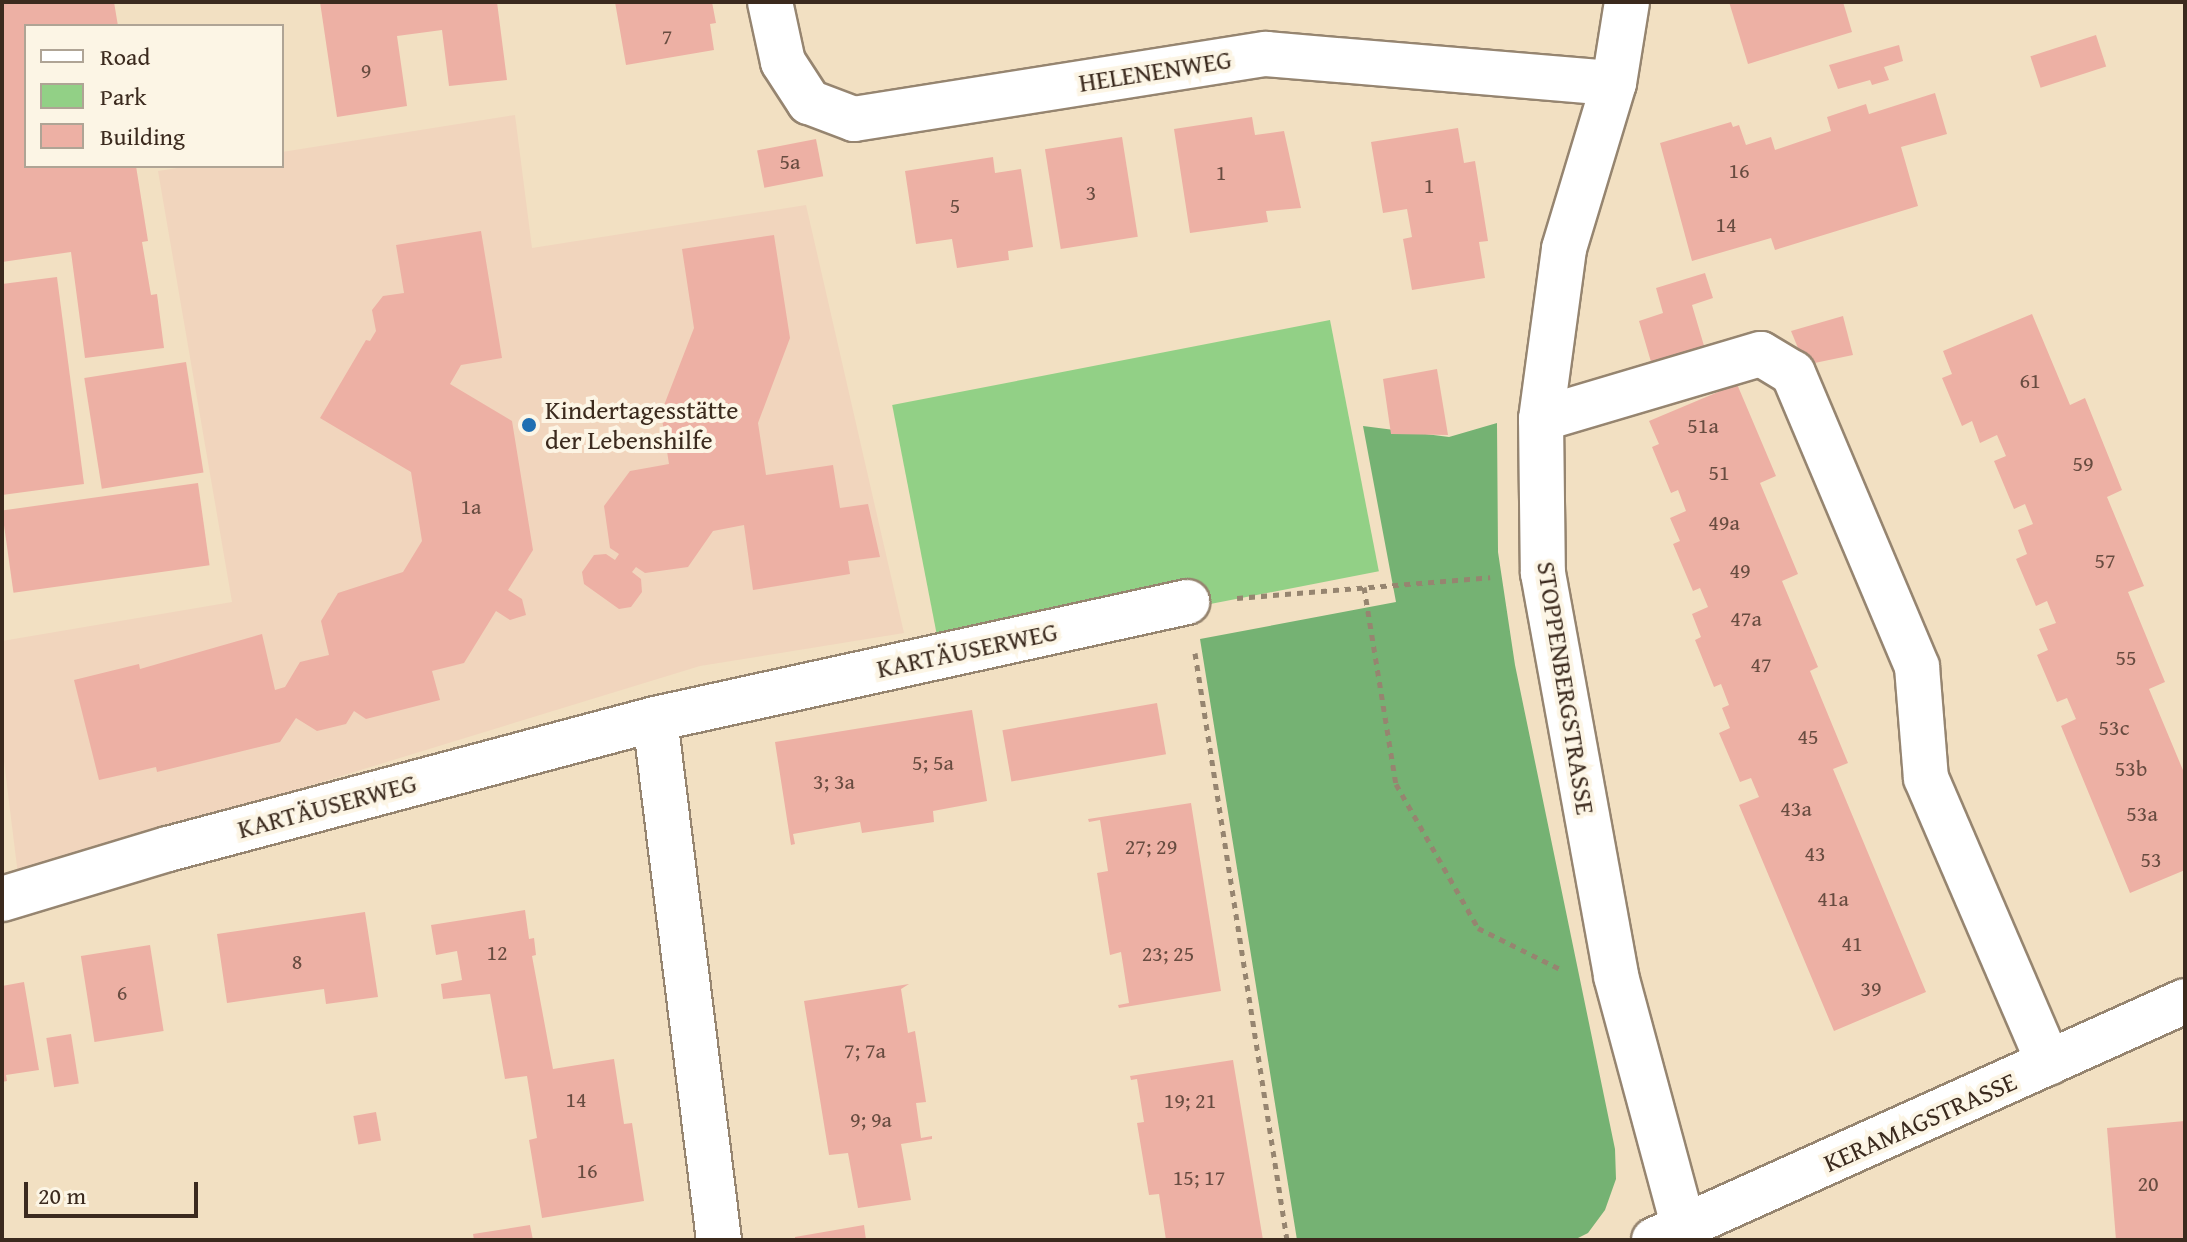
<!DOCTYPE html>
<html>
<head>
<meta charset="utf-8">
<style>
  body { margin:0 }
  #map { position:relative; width:2187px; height:1242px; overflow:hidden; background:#f2e0c2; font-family:"Gentium Book Plus",serif }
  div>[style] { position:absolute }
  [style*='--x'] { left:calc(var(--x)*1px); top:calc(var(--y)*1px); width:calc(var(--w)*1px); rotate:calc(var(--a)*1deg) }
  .built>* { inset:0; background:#f1d5bd }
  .green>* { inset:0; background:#92d086; transform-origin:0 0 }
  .forest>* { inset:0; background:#75b273 }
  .building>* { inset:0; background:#edb0a4; transform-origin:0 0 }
  .path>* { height:5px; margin-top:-2.5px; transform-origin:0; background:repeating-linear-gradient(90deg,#968570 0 6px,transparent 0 12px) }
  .roads { filter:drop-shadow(2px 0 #968570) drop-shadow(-2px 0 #968570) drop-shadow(0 2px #968570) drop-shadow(0 -2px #968570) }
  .minor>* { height:44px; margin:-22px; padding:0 22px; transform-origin:22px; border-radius:22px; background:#fff }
  .dots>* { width:22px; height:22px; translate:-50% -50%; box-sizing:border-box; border:4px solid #fcf5e5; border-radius:50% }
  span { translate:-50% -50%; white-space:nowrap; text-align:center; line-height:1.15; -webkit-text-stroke:8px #fcf5e5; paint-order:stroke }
  .number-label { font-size:22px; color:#684c40 }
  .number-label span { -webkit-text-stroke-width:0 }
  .street-label { font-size:26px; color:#3b2a1e }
  .poi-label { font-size:26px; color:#3b2a1e }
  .left { translate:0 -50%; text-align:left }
  .frame { position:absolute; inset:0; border:4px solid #3b2a1e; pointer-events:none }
  .legend { position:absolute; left:24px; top:24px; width:260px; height:144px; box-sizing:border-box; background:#fcf5e5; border:2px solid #afa495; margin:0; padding:10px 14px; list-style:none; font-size:24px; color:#3b2a1e }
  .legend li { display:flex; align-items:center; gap:16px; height:40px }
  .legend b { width:40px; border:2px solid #afa495 }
  .scale { position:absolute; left:24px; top:1182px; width:174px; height:36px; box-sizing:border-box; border:4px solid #3b2a1e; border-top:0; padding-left:10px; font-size:24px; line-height:28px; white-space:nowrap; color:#3b2a1e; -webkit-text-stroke:6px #fcf5e5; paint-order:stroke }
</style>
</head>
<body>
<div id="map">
  <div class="built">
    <div style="clip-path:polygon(515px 115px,532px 248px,806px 205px,904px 633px,700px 666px,18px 875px,2px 745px,2px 641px,232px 602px,158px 171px,190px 166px,282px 166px,282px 152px)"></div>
  </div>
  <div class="green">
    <div style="left:1330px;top:320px;width:256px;height:446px;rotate:79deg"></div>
  </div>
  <div class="forest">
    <div style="clip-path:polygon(1497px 423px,1498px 552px,1515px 665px,1615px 1149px,1616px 1179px,1605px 1210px,1588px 1233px,1574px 1240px,1297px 1240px,1200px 639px,1396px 602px,1363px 426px,1449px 437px)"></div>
  </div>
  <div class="building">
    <div style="clip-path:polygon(2px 2px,114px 2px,118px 26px,26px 26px,26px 166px,136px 166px,148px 241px,142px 242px,151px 295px,157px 294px,164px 348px,85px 358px,71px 252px,2px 262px)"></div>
    <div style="clip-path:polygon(320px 2px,497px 2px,507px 80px,449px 86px,442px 30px,397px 36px,407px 106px,337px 117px)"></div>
    <div style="clip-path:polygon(615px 2px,712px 2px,716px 23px,710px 24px,714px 50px,626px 65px)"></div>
    <div style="clip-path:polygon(1729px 2px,1843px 2px,1852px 32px,1748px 64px)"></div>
    <div style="left:2096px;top:35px;width:33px;height:69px;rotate:72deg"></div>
    <div style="clip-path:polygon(1899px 45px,1903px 61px,1884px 67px,1889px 80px,1872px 85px,1870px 80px,1838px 89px,1829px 65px)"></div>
    <div style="clip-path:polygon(1935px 93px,1947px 134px,1901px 147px,1918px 206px,1775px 250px,1771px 238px,1692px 261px,1660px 143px,1731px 122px,1733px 127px,1739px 125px,1746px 145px,1771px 137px,1775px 150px,1831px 131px,1827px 117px,1866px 104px,1869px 114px)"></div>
    <div style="clip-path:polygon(1252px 117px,1255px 135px,1284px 131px,1301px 208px,1266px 211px,1268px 222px,1190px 233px,1174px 129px)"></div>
    <div style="clip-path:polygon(1458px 128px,1464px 163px,1475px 161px,1488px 241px,1479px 242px,1485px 278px,1412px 290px,1403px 239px,1412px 237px,1407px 209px,1383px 213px,1371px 142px)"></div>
    <div style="left:1122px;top:137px;width:101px;height:78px;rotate:81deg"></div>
    <div style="left:816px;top:139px;width:38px;height:60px;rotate:79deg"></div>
    <div style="clip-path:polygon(993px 157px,995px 173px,1021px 169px,1033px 247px,1008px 251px,1009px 260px,957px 268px,952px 239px,916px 244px,905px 171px)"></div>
    <div style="clip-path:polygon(481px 231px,502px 358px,461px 365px,450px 384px,512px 421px,533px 550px,508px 590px,522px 599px,526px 615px,510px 620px,496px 611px,464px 663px,432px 671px,440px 700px,366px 719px,354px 711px,346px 724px,317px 731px,296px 718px,280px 742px,157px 772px,156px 767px,99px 780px,74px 680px,139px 664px,140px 669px,262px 634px,275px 690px,285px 687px,300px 662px,329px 655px,321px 621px,338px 593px,403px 572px,422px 541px,411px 472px,320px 418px,366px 340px,370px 341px,376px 331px,372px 310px,383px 296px,404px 293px,396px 245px)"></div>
    <div style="clip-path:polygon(774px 235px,790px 338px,758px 423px,766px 475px,833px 465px,840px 508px,868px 504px,880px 557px,848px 561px,850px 574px,753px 590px,744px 525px,713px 531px,688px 567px,645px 573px,636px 567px,632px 572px,641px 579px,642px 592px,631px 607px,619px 609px,584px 584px,582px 572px,594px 555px,606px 554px,615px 560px,619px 554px,610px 548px,604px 506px,630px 471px,669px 464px,661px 413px,694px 328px,682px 249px)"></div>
    <div style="clip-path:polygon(1705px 273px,1713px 298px,1692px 305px,1707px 356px,1654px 372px,1639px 321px,1663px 313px,1656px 288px)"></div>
    <div style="clip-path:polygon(57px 277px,84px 484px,2px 495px,2px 284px)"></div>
    <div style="clip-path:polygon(2032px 314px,2070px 405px,2085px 398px,2122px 490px,2107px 497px,2144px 586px,2128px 592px,2165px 682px,2149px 689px,2185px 775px,2185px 870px,2130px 893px,2061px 726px,2076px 719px,2067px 698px,2057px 702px,2037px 655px,2048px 650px,2039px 629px,2056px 623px,2047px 601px,2036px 606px,2016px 559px,2027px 554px,2018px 530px,2033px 524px,2025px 504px,2014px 509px,1994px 461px,2006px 456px,1997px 435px,1980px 443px,1972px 421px,1962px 426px,1942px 378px,1952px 374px,1943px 351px)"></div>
    <div style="clip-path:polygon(1843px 316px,1853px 355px,1805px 365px,1791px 331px)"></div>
    <div style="left:186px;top:362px;width:112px;height:103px;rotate:81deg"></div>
    <div style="clip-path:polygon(1437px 369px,1448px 435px,1391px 434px,1383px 379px)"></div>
    <div style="clip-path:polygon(1737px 384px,1776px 476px,1760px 483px,1798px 574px,1782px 581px,1818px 667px,1810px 671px,1848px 763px,1833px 769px,1926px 992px,1834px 1031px,1739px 805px,1759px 797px,1751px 778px,1740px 782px,1719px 733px,1730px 728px,1722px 708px,1729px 705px,1721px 684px,1714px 687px,1695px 640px,1701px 637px,1692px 614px,1708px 607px,1700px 588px,1693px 591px,1673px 544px,1680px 541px,1670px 518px,1686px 511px,1678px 490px,1671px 493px,1652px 447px,1659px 444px,1649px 421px)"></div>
    <div style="left:198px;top:483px;width:83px;height:198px;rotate:82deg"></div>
    <div style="left:1157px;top:703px;width:52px;height:157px;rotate:80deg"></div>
    <div style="clip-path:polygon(972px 710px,987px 801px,933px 811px,934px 822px,862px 833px,860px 822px,793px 834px,795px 844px,791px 845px,775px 742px)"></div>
    <div style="clip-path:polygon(1191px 803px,1221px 991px,1119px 1008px,1118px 1005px,1129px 1003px,1121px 952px,1110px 955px,1097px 873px,1108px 871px,1100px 820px,1089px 822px,1088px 819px)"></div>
    <div style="clip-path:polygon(525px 910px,529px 939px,534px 938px,536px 955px,532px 956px,553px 1069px,614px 1059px,624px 1124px,632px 1123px,644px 1201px,542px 1218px,529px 1140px,537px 1138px,527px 1076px,505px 1079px,490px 994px,443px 999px,441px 984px,462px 980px,457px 951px,436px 955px,431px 925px)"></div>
    <div style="clip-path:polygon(365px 912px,378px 997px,326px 1004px,324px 989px,227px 1003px,217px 934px)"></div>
    <div style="left:150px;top:945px;width:87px;height:70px;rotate:81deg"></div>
    <div style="clip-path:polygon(24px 982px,39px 1070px,6px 1075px,7px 1081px,2px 1082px,2px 986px)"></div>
    <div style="clip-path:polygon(909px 984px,901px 989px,908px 1033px,915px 1031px,926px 1102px,916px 1103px,921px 1138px,932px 1136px,932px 1139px,901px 1144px,911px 1200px,858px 1208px,848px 1153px,829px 1155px,804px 1001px)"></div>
    <div style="left:71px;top:1034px;width:50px;height:25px;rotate:81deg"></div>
    <div style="clip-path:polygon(1233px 1060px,1263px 1240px,1166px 1240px,1159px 1194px,1149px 1195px,1137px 1123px,1144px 1122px,1137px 1079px,1131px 1080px,1130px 1076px)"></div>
    <div style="left:376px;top:1112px;width:29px;height:23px;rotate:80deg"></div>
    <div style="clip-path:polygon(2185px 1121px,2185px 1240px,2116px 1240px,2107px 1128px)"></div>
    <div style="clip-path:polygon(530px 1225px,533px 1240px,474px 1240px,473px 1234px)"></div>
    <div style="clip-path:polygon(864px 1225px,866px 1240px,795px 1240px,795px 1237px)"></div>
  </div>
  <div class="path">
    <div style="--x:1364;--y:587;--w:200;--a:80.8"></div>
    <div style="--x:1396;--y:784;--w:166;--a:60.3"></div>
    <div style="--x:1478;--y:928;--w:94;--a:26.6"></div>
    <div style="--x:1237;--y:598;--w:254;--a:-4.7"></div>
    <div style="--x:1195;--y:653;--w:594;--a:81.09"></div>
  </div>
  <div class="roads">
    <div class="minor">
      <div style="--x:770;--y:2;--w:61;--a:77.8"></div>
      <div style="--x:783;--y:62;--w:48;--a:57"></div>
      <div style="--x:809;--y:102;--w:48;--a:20.7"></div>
      <div style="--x:854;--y:119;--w:417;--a:-9"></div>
      <div style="--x:1266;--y:54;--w:349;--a:4.8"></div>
      <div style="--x:1627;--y:2;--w:82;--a:99.1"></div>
      <div style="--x:1614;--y:83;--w:173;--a:106.8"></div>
      <div style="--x:1564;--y:249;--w:172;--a:97.7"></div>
      <div style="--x:1541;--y:419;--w:154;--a:89.3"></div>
      <div style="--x:1543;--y:573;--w:410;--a:79.7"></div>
      <div style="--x:1616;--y:976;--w:261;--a:74.9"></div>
      <div style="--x:1541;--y:419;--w:229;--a:-16.5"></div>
      <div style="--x:1761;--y:354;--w:37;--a:31"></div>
      <div style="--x:1793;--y:373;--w:319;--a:67.1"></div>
      <div style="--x:1917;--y:667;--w:111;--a:85.4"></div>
      <div style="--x:1926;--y:778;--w:310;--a:66.7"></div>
      <div style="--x:655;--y:719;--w:525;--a:83"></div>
      <div style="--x:2;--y:899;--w:173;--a:-16.8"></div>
      <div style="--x:168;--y:849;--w:504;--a:-14.95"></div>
      <div style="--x:655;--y:719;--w:545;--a:-12.4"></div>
      <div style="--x:1654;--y:1240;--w:582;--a:-24.23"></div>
    </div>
  </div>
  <div class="dots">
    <div style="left:529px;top:425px;background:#1f6fb2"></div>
  </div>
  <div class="number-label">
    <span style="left:667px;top:37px">7</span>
    <span style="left:366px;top:71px">9</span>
    <span style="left:790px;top:162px">5a</span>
    <span style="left:1739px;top:171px">16</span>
    <span style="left:1221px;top:173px">1</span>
    <span style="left:1429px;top:186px">1</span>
    <span style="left:1091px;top:193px">3</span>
    <span style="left:955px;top:206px">5</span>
    <span style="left:1726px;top:225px">14</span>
    <span style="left:2030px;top:381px">61</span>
    <span style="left:1703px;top:426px">51a</span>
    <span style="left:2083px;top:464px">59</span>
    <span style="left:1719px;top:473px">51</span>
    <span style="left:471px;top:507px">1a</span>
    <span style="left:1724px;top:523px">49a</span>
    <span style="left:2105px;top:561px">57</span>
    <span style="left:1740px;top:571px">49</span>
    <span style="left:1746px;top:619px">47a</span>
    <span style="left:2126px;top:658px">55</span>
    <span style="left:1761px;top:665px">47</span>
    <span style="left:2114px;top:728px">53c</span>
    <span style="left:1808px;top:737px">45</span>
    <span style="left:933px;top:763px">5; 5a</span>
    <span style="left:2131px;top:769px">53b</span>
    <span style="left:834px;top:782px">3; 3a</span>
    <span style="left:1796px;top:809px">43a</span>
    <span style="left:2142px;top:814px">53a</span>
    <span style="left:1151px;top:847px">27; 29</span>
    <span style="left:1815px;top:854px">43</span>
    <span style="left:2151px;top:860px">53</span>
    <span style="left:1833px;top:899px">41a</span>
    <span style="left:1852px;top:944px">41</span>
    <span style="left:497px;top:953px">12</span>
    <span style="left:1168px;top:954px">23; 25</span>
    <span style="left:297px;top:962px">8</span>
    <span style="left:1871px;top:989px">39</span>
    <span style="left:122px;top:993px">6</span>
    <span style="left:865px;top:1051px">7; 7a</span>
    <span style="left:576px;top:1100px">14</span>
    <span style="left:1190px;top:1101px">19; 21</span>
    <span style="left:871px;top:1120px">9; 9a</span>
    <span style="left:587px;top:1171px">16</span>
    <span style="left:1199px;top:1178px">15; 17</span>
    <span style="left:2148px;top:1184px">20</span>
  </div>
  <div class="street-label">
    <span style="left:1155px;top:71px;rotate:-9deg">HELENENWEG</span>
    <span style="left:967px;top:650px;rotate:-12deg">KARTÄUSERWEG</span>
    <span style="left:1566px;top:688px;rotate:81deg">STOPPENBERGSTRASSE</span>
    <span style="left:327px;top:806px;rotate:-15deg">KARTÄUSERWEG</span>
    <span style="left:1920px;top:1122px;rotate:-24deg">KERAMAGSTRASSE</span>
  </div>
  <div class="poi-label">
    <span class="left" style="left:545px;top:425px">Kindertagesstätte<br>der Lebenshilfe</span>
  </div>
  <div class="frame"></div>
  <ul class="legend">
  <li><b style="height:10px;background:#fff"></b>Road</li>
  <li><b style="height:22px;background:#92d086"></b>Park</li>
  <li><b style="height:22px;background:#edb0a4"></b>Building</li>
  </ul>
  <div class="scale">20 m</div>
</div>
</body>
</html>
